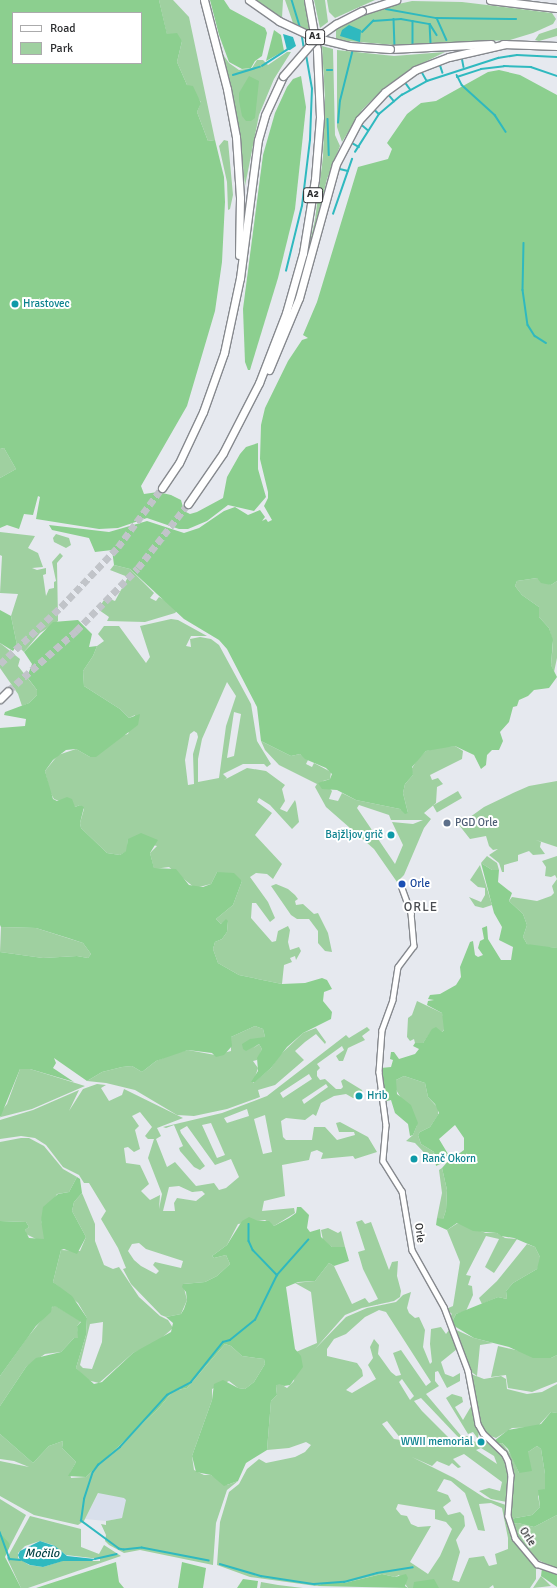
<!DOCTYPE html>
<html>
<head>
<meta charset="utf-8">
<style>
  body { margin:0 }
  #map { position:relative; width:557px; height:1588px; overflow:hidden; background:#e6e9ef; font-family:Signika,sans-serif }
  div>[style] { position:absolute }
  [style*='--x'] { left:calc(var(--x)*1px); top:calc(var(--y)*1px); width:calc(var(--w)*1px); rotate:calc(var(--a)*1deg) }
  .built>* { inset:0; background:#d8dfeb }
  .green>* { inset:0; background:#9fd0a0; transform-origin:0 0 }
  .forest>* { inset:0; background:#8ccf8f }
  .water>* { inset:0; background:#2fb9bf }
  .stream>* { height:1.5px; margin:-0.75px; padding:0 0.75px; transform-origin:0.75px; border-radius:0.75px; background:#2fb9bf }
  .highway-tunnel>* { height:7px; margin-top:-3.5px; transform-origin:0; background:repeating-linear-gradient(90deg,#c1c4c9 0 7px,transparent 0 10.5px) }
  .roads { filter:drop-shadow(1px 0 #86898e) drop-shadow(-1px 0 #86898e) drop-shadow(0 1px #86898e) drop-shadow(0 -1px #86898e) }
  .minor>* { height:4.5px; margin:-2.25px; padding:0 2.25px; transform-origin:2.25px; border-radius:2.25px; background:#fff }
  .highway>* { height:7px; margin:-3.5px; padding:0 3.5px; transform-origin:3.5px; border-radius:3.5px; background:#fff }
  .bridges { filter:drop-shadow(1px 0 #86898e) drop-shadow(-1px 0 #86898e) drop-shadow(0 1px #86898e) drop-shadow(0 -1px #86898e) }
  .highway-bridge>* { height:7px; margin:-3.5px; padding:0 3.5px; transform-origin:3.5px; border-radius:3.5px; background:#fff }
  .dots>* { width:11px; height:11px; translate:-50% -50%; box-sizing:border-box; border:2px solid #fff; border-radius:50% }
  span { translate:-50% -50%; white-space:nowrap; text-align:center; line-height:1.15; -webkit-text-stroke:4px #fff; paint-order:stroke }
  .shield-label span { padding:1px 3px; background:#fff; border:1px solid; border-radius:3px; -webkit-text-stroke-width:0 }
  .shield-label { font-size:10px; color:#2d2e30; font-weight:700 }
  .culture-label { font-size:11px; color:#0d838f }
  .left { translate:0 -50%; text-align:left }
  .right { translate:-100% -50%; text-align:right }
  .service-label { font-size:11px; color:#4e5e75 }
  .transit-label { font-size:11px; color:#164399 }
  .street-label { font-size:11px; color:#2d2e30 }
  .water-label { font-size:12px; color:#064446; font-style:italic }
  .quarter-label { font-size:13px; color:#4a4c51; letter-spacing:1px }
  .legend { position:absolute; left:12px; top:12px; width:130px; height:52px; box-sizing:border-box; background:#fff; border:1px solid #ababac; margin:0; padding:5px 7px; list-style:none; font-size:12px; color:#2d2e30 }
  .legend li { display:flex; align-items:center; gap:8px; height:20px }
  .legend b { width:20px; border:1px solid #ababac }
</style>
</head>
<body>
<div id="map">
  <div class="built">
    <div style="clip-path:polygon(99px 1492px,130px 1495px,122px 1518px,106px 1521px,85px 1519px)"></div>
  </div>
  <div class="green">
    <div style="clip-path:polygon(159px 0,173px 0,189px 17px,215px 140px,208px 141px,197px 112px,201px 102px,187px 85px,177px 62px,182px 41px,167px 35px)"></div>
    <div style="clip-path:polygon(256px 0,283px 0,282px 18px,267px 8px)"></div>
    <div style="clip-path:polygon(285px 0,305px 0,312px 32px,293px 23px)"></div>
    <div style="clip-path:polygon(314px 0,325px 0,328px 22px,320px 28px)"></div>
    <div style="clip-path:polygon(327px 0,375px 0,335px 18px,329px 12px)"></div>
    <div style="clip-path:polygon(412px 1px,462px 2px,552px 13px,556px 19px,553px 24px,533px 33px,510px 40px,394px 45px,336px 40px,336px 29px,353px 19px,376px 9px)"></div>
    <div style="clip-path:polygon(557px 28px,557px 36px,539px 41px,535px 40px,539px 34px)"></div>
    <div style="clip-path:polygon(322px 46px,333px 49px,335px 135px,340px 146px,327px 179px,309px 253px,302px 275px,315px 220px,323px 157px,325px 99px)"></div>
    <div style="clip-path:polygon(337px 50px,394px 56px,445px 52px,411px 69px,384px 88px,362px 110px,342px 142px,337px 127px)"></div>
    <div style="clip-path:polygon(287px 52px,291px 52px,274px 79px,259px 115px,245px 186px,239px 127px,222px 53px,229px 63px,239px 70px,252px 68px,257px 60px,263px 60px,268px 65px)"></div>
    <div style="clip-path:polygon(224px 140px,228px 141px,233px 195px,230px 209px,228px 210px,227px 182px,219px 146px)"></div>
    <div style="clip-path:polygon(4px 448px,16px 469px,0 478px,0 449px)"></div>
    <div style="clip-path:polygon(0 532px,35px 536px,28px 548px,38px 553px,43px 567px,32px 568px,37px 570px,46px 568px,46px 574px,43px 575px,46px 596px,49px 589px,54px 588px,54px 582px,56px 581px,52px 562px,60px 553px,63px 556px,57px 563px,58px 621px,40px 633px,24px 652px,17px 645px,11px 616px,18px 594px,0 593px,2px 556px,0 555px)"></div>
    <div style="clip-path:polygon(56px 534px,69px 538px,71px 545px,66px 548px,54px 542px,53px 538px)"></div>
    <div style="clip-path:polygon(114px 565px,130px 569px,154px 593px,150px 598px,156px 601px,159px 597px,166px 601px,177px 611px,175px 613px,145px 622px,107px 621px,109px 617px,99px 610px,102px 603px,104px 600px,110px 599px,115px 601px,128px 577px,110px 570px)"></div>
    <div style="clip-path:polygon(537px 578px,551px 585px,557px 581px,557px 658px,554px 672px,551px 665px,553px 643px,549px 628px,539px 617px,539px 607px,522px 595px,515px 586px,517px 581px)"></div>
    <div style="clip-path:polygon(evenodd,171px 619px,178px 620px,207px 636px,191px 636px,186px 646px,191px 647px,190px 639px,200px 637px,211px 639px,219px 645px,251px 704px,257px 741px,271px 764px,267px 767px,264px 764px,243px 764px,223px 774px,227px 778px,224px 780px,247px 768px,266px 771px,285px 785px,282px 789px,285px 801px,280px 809px,287px 812px,295px 800px,296px 803px,299px 822px,292px 829px,270px 805px,259px 798px,257px 802px,272px 813px,255px 835px,282px 864px,273px 879px,267px 874px,256px 873px,250px 877px,268px 902px,275px 918px,270px 922px,256px 903px,252px 903px,251px 918px,272px 942px,276px 941px,278px 931px,288px 926px,290px 930px,288px 942px,290px 950px,299px 947px,301px 951px,296px 960px,295px 956px,290px 958px,292px 962px,284px 965px,282px 984px,239px 975px,218px 963px,213px 949px,215px 942px,222px 939px,227px 932px,228px 921px,221px 924px,216px 919px,233px 905px,242px 881px,217px 872px,211px 884px,195px 888px,169px 867px,154px 869px,150px 853px,157px 846px,128px 839px,127px 851px,120px 855px,107px 853px,81px 828px,80px 823px,84px 809px,80px 805px,75px 807px,54px 799px,50px 792px,45px 771px,58px 755px,76px 749px,90px 757px,121px 736px,128px 734px,135px 715px,129px 718px,120px 709px,84px 686px,83px 671px,93px 656px,97px 646px,104px 641px,98px 634px,104px 626px,119px 626px,146px 663px,150px 657px,140px 626px,171px 619px,227px 682px,236px 696px,226px 726px,219px 778px,198px 782px,198px 759px,202px 739px,227px 682px,171px 619px,234px 712px,241px 714px,234px 756px,227px 758px,234px 712px,171px 619px,194px 731px,197px 733px,198px 737px,193px 754px,194px 784px,188px 785px,185px 760px,190px 734px,194px 731px)"></div>
    <div style="clip-path:polygon(0 643px,20px 659px,18px 666px,37px 690px,37px 695px,29px 703px,22px 706px,18px 694px,0 668px)"></div>
    <div style="clip-path:polygon(evenodd,261px 741px,291px 756px,300px 754px,308px 760px,306px 764px,312px 767px,314px 763px,331px 772px,330px 779px,323px 781px,332px 791px,329px 799px,338px 801px,342px 793px,356px 800px,400px 809px,408px 813px,403px 793px,405px 784px,413px 775px,411px 770px,417px 760px,426px 751px,440px 747px,455px 746px,463px 751px,462px 759px,430px 775px,432px 780px,438px 778px,443px 784px,437px 787px,436px 803px,424px 813px,431px 819px,424px 828px,404px 875px,397px 882px,374px 849px,326px 807px,315px 787px,317px 784px,279px 765px,265px 750px,261px 741px,359px 805px,389px 815px,391px 820px,423px 820px,413px 824px,392px 822px,403px 845px,395px 864px,357px 808px,359px 805px)"></div>
    <div style="clip-path:polygon(557px 781px,557px 847px,536px 840px,541px 842px,540px 847px,545px 854px,533px 855px,529px 851px,518px 855px,518px 861px,504px 865px,504px 872px,502px 872px,499px 863px,489px 855px,498px 849px,493px 850px,489px 846px,486px 836px,470px 839px,459px 825px,484px 807px,513px 793px,529px 786px)"></div>
    <div style="left:458px;top:791px;width:8px;height:29px;rotate:60deg"></div>
    <div style="clip-path:polygon(487px 856px,497px 863px,499px 870px,492px 870px,481px 863px)"></div>
    <div style="clip-path:polygon(557px 856px,557px 948px,532px 946px,527px 944px,523px 937px,527px 925px,523px 914px,509px 901px,512px 897px,537px 901px,551px 896px,554px 893px,552px 886px,557px 879px,555px 875px,551px 877px,545px 876px,546px 867px,542px 861px)"></div>
    <div style="clip-path:polygon(480px 865px,492px 905px,483px 908px,475px 906px,469px 897px,481px 902px,485px 895px,485px 888px,478px 887px,470px 880px)"></div>
    <div style="clip-path:polygon(276px 884px,288px 889px,295px 895px,298px 899px,295px 901px,296px 905px,303px 904px,314px 914px,318px 913px,328px 933px,332px 952px,325px 951px,318px 943px,318px 931px,309px 919px,297px 919px,291px 915px,271px 886px)"></div>
    <div style="clip-path:polygon(1px 927px,36px 928px,83px 943px,91px 954px,88px 958px,77px 956px,43px 958px,0 952px)"></div>
    <div style="clip-path:polygon(417px 1001px,442px 1013px,446px 1027px,442px 1032px,430px 1033px,423px 1043px,415px 1043px,414px 1039px,410px 1041px,407px 1037px,408px 1018px,412px 1015px)"></div>
    <div style="clip-path:polygon(255px 1026px,263px 1029px,265px 1037px,254px 1048px,259px 1044px,262px 1049px,257px 1060px,253px 1061px,258px 1068px,253px 1083px,271px 1068px,279px 1056px,303px 1033px,316px 1028px,326px 1042px,325px 1044px,316px 1034px,305px 1042px,295px 1051px,304px 1060px,275px 1085px,258px 1090px,260px 1097px,227px 1109px,194px 1116px,177px 1115px,135px 1090px,106px 1083px,87px 1081px,102px 1072px,122px 1067px,132px 1066px,142px 1072px,156px 1061px,175px 1053px,188px 1050px,215px 1055px,231px 1051px,231px 1037px)"></div>
    <div style="clip-path:polygon(evenodd,367px 1027px,370px 1030px,362px 1036px,365px 1040px,348px 1048px,343px 1061px,339px 1061px,336px 1056px,344px 1050px,342px 1046px,317px 1064px,320px 1068px,317px 1071px,317px 1076px,320px 1080px,325px 1079px,336px 1089px,341px 1089px,343px 1087px,341px 1081px,344px 1079px,362px 1090px,363px 1094px,353px 1098px,346px 1094px,334px 1096px,321px 1103px,316px 1116px,313px 1114px,305px 1120px,286px 1118px,281px 1121px,283px 1137px,286px 1140px,312px 1140px,314px 1127px,325px 1127px,337px 1140px,355px 1135px,354px 1132px,339px 1132px,336px 1123px,340px 1122px,368px 1137px,377px 1152px,355px 1159px,353px 1156px,321px 1159px,323px 1153px,317px 1150px,311px 1152px,309px 1160px,282px 1165px,285px 1196px,264px 1201px,262px 1211px,294px 1208px,295px 1213px,274px 1226px,265px 1220px,238px 1224px,227px 1245px,212px 1256px,214px 1258px,226px 1255px,230px 1264px,217px 1276px,205px 1282px,183px 1284px,187px 1300px,181px 1314px,166px 1317px,161px 1315px,131px 1284px,123px 1269px,126px 1268px,118px 1248px,101px 1219px,106px 1211px,89px 1183px,84px 1183px,79px 1175px,63px 1167px,46px 1145px,35px 1138px,21px 1136px,0 1139px,0 1120px,33px 1110px,79px 1090px,69px 1111px,83px 1089px,97px 1084px,106px 1085px,101px 1088px,109px 1101px,122px 1095px,124px 1089px,183px 1118px,157px 1128px,161px 1136px,156px 1139px,167px 1167px,175px 1162px,196px 1186px,214px 1183px,219px 1190px,226px 1188px,239px 1177px,231px 1159px,215px 1165px,187px 1126px,180px 1130px,181px 1133px,205px 1166px,200px 1170px,194px 1167px,180px 1151px,179px 1148px,183px 1146px,174px 1125px,166px 1128px,163px 1127px,222px 1113px,267px 1096px,346px 1035px,349px 1038px,367px 1027px,309px 1074px,312px 1079px,283px 1098px,280px 1093px,309px 1074px,367px 1027px,326px 1084px,328px 1087px,304px 1104px,302px 1100px,326px 1084px,367px 1027px,247px 1109px,249px 1116px,227px 1123px,224px 1118px,247px 1109px,367px 1027px,140px 1112px,152px 1127px,145px 1136px,148px 1139px,154px 1139px,148px 1158px,162px 1194px,159px 1209px,160px 1195px,150px 1200px,141px 1191px,149px 1184px,140px 1165px,126px 1163px,124px 1148px,128px 1147px,134px 1152px,140px 1149px,135px 1130px,139px 1126px,132px 1116px,140px 1112px,367px 1027px,265px 1115px,272px 1152px,263px 1154px,254px 1119px,265px 1115px,367px 1027px,211px 1123px,225px 1155px,217px 1158px,202px 1125px,211px 1123px,367px 1027px,179px 1186px,192px 1192px,202px 1191px,205px 1194px,196px 1201px,177px 1198px,174px 1203px,175px 1211px,163px 1211px,169px 1187px,179px 1186px,367px 1027px,139px 1243px,146px 1249px,183px 1261px,181px 1268px,155px 1262px,153px 1265px,159px 1271px,156px 1274px,141px 1266px,134px 1260px,128px 1251px,132px 1244px,139px 1243px)"></div>
    <div style="clip-path:polygon(20px 1069px,30px 1069px,85px 1086px,32px 1109px,1px 1117px,0 1113px,7px 1104px)"></div>
    <div style="clip-path:polygon(404px 1076px,425px 1083px,428px 1097px,438px 1108px,438px 1115px,430px 1127px,420px 1132px,418px 1135px,421px 1144px,434px 1152px,434px 1163px,415px 1143px,406px 1141px,413px 1135px,417px 1125px,395px 1088px,396px 1080px)"></div>
    <div style="clip-path:polygon(21px 1138px,29px 1138px,44px 1146px,63px 1169px,77px 1177px,69px 1192px,57px 1194px,41px 1220px,45px 1235px,44px 1239px,38px 1240px,26px 1234px,25px 1230px,29px 1227px,26px 1222px,0 1221px,0 1142px)"></div>
    <div style="clip-path:polygon(442px 1168px,447px 1190px,446px 1210px,443px 1219px,439px 1220px,437px 1218px,442px 1193px,439px 1170px)"></div>
    <div style="clip-path:polygon(evenodd,82px 1193px,95px 1224px,95px 1241px,104px 1265px,113px 1269px,119px 1267px,139px 1297px,160px 1316px,168px 1320px,173px 1328px,157px 1342px,133px 1353px,99px 1383px,87px 1380px,76px 1368px,86px 1335px,87px 1318px,78px 1303px,53px 1282px,61px 1250px,80px 1251px,86px 1237px,72px 1211px,74px 1202px,82px 1193px,103px 1322px,102px 1342px,92px 1369px,83px 1368px,80px 1365px,90px 1324px,103px 1322px)"></div>
    <div style="clip-path:polygon(evenodd,362px 1220px,365px 1224px,371px 1222px,389px 1270px,392px 1262px,398px 1261px,397px 1276px,401px 1291px,400px 1297px,394px 1301px,362px 1308px,345px 1315px,315px 1349px,346px 1317px,367px 1308px,396px 1302px,403px 1295px,411px 1292px,407px 1308px,409px 1313px,415px 1318px,419px 1317px,425px 1330px,423px 1347px,430px 1364px,432px 1362px,430px 1344px,431px 1329px,441px 1327px,446px 1334px,449px 1330px,457px 1349px,441px 1362px,445px 1374px,453px 1377px,460px 1373px,460px 1381px,447px 1388px,438px 1371px,435px 1372px,435px 1381px,439px 1386px,426px 1394px,463px 1438px,467px 1436px,475px 1442px,484px 1436px,503px 1455px,509px 1476px,507px 1502px,491px 1499px,479px 1491px,489px 1488px,500px 1491px,502px 1482px,464px 1454px,453px 1459px,461px 1467px,458px 1468px,452px 1463px,449px 1466px,437px 1461px,432px 1466px,412px 1457px,454px 1478px,485px 1498px,506px 1505px,506px 1518px,513px 1537px,536px 1566px,536px 1579px,530px 1588px,494px 1588px,493px 1585px,489px 1588px,408px 1588px,399px 1575px,395px 1577px,382px 1574px,344px 1583px,327px 1582px,316px 1586px,250px 1577px,217px 1565px,220px 1522px,229px 1492px,239px 1484px,247px 1469px,259px 1459px,266px 1463px,295px 1457px,305px 1452px,311px 1445px,306px 1442px,289px 1448px,267px 1450px,271px 1401px,277px 1395px,276px 1386px,279px 1383px,287px 1388px,294px 1381px,296px 1352px,317px 1343px,311px 1292px,295px 1283px,315px 1281px,329px 1263px,334px 1266px,352px 1304px,365px 1298px,369px 1303px,378px 1299px,363px 1269px,358px 1252px,365px 1250px,356px 1222px,362px 1220px,379px 1310px,386px 1312px,431px 1382px,426px 1386px,401px 1350px,393px 1353px,401px 1375px,396px 1376px,391px 1372px,378px 1354px,379px 1345px,374px 1339px,370px 1347px,373px 1358px,368px 1365px,376px 1379px,352px 1393px,346px 1390px,363px 1376px,362px 1370px,357px 1363px,327px 1356px,327px 1349px,334px 1339px,346px 1334px,365px 1317px,379px 1310px,362px 1220px,402px 1379px,414px 1396px,410px 1400px,399px 1382px,402px 1379px,362px 1220px,421px 1398px,459px 1438px,459px 1440px,453px 1442px,422px 1411px,414px 1401px,421px 1398px,362px 1220px,387px 1421px,401px 1439px,401px 1440px,394px 1439px,382px 1424px,387px 1421px,362px 1220px,481px 1448px,494px 1456px,497px 1464px,476px 1450px,481px 1448px,362px 1220px,444px 1479px,451px 1481px,465px 1493px,478px 1530px,485px 1531px,479px 1504px,491px 1503px,502px 1508px,508px 1538px,508px 1549px,495px 1554px,497px 1564px,489px 1566px,484px 1556px,469px 1558px,459px 1582px,452px 1580px,460px 1552px,456px 1540px,465px 1526px,464px 1516px,460px 1512px,448px 1515px,443px 1507px,451px 1501px,448px 1495px,437px 1491px,444px 1479px,362px 1220px,398px 1504px,435px 1510px,435px 1519px,446px 1522px,452px 1529px,440px 1556px,428px 1574px,410px 1562px,431px 1526px,418px 1527px,411px 1524px,407px 1516px,401px 1515px,396px 1509px,398px 1504px)"></div>
    <div style="clip-path:polygon(458px 1223px,486px 1233px,497px 1233px,505px 1238px,517px 1239px,494px 1273px,485px 1267px,499px 1239px,486px 1236px,466px 1275px,471px 1276px,468px 1285px,472px 1286px,473px 1295px,466px 1311px,456px 1314px,451px 1324px,449px 1317px,452px 1314px,446px 1309px,453px 1306px,460px 1262px,447px 1230px)"></div>
    <div style="clip-path:polygon(328px 1228px,338px 1233px,341px 1231px,345px 1247px,332px 1247px,323px 1240px,321px 1230px)"></div>
    <div style="clip-path:polygon(527px 1244px,535px 1247px,540px 1257px,541px 1262px,537px 1269px,513px 1283px,506px 1291px,507px 1299px,498px 1297px,482px 1304px,479px 1298px,497px 1281px)"></div>
    <div style="clip-path:polygon(54px 1305px,81px 1321px,77px 1326px,79px 1338px,74px 1338px,61px 1352px,45px 1354px,26px 1367px,0 1406px,0 1376px,27px 1338px)"></div>
    <div style="clip-path:polygon(452px 1328px,474px 1338px,493px 1343px,480px 1345px,477px 1376px,470px 1371px)"></div>
    <div style="clip-path:polygon(225px 1344px,231px 1346px,242px 1356px,264px 1359px,265px 1364px,254px 1382px,245px 1389px,238px 1388px,229px 1381px,212px 1389px,212px 1400px,192px 1456px,194px 1470px,204px 1475px,211px 1475px,227px 1485px,238px 1481px,227px 1490px,216px 1523px,213px 1565px,140px 1550px,124px 1553px,109px 1545px,105px 1541px,106px 1535px,101px 1524px,106px 1525px,106px 1521px,122px 1518px,126px 1500px,124px 1498px,98px 1493px,84px 1521px,78px 1525px,34px 1515px,0 1496px,0 1461px,29px 1467px,14px 1461px,0 1459px,0 1434px,33px 1463px,49px 1446px,63px 1441px,62px 1448px,76px 1462px,70px 1473px,71px 1478px,86px 1477px,159px 1408px,173px 1391px,187px 1388px)"></div>
    <div style="clip-path:polygon(498px 1346px,551px 1358px,557px 1355px,557px 1382px,532px 1392px,508px 1388px,506px 1375px,491px 1377px)"></div>
    <div style="clip-path:polygon(471px 1374px,484px 1379px,501px 1376px,506px 1379px,507px 1389px,527px 1394px,542px 1392px,557px 1384px,557px 1413px,551px 1412px,537px 1427px,512px 1428px,496px 1438px,488px 1435px,480px 1425px)"></div>
    <div style="clip-path:polygon(452px 1394px,462px 1397px,463px 1402px,455px 1407px,463px 1420px,473px 1403px,479px 1431px,478px 1439px,473px 1432px,468px 1434px,446px 1398px)"></div>
    <div style="clip-path:polygon(502px 1443px,512px 1456px,519px 1473px,528px 1452px,537px 1446px,541px 1449px,545px 1474px,545px 1489px,538px 1496px,540px 1507px,532px 1515px,510px 1519px,512px 1491px,505px 1451px,498px 1444px)"></div>
    <div style="clip-path:polygon(0 1499px,26px 1515px,10px 1546px,0 1533px)"></div>
    <div style="clip-path:polygon(557px 1515px,557px 1569px,534px 1558px,520px 1544px,511px 1524px,518px 1523px,534px 1527px)"></div>
    <div style="clip-path:polygon(evenodd,30px 1516px,81px 1529px,81px 1547px,99px 1554px,104px 1545px,121px 1556px,28px 1588px,21px 1588px,7px 1558px,30px 1516px,40px 1541px,53px 1545px,66px 1555px,100px 1559px,100px 1561px,62px 1561px,43px 1567px,29px 1565px,18px 1558px,18px 1553px,25px 1546px,40px 1541px)"></div>
    <div style="clip-path:polygon(541px 1576px,551px 1586px,533px 1588px)"></div>
    <div style="clip-path:polygon(261px 1582px,278px 1585px,303px 1588px,260px 1588px)"></div>
  </div>
  <div class="forest">
    <div style="clip-path:polygon(evenodd,0 0,159px 0,167px 34px,177px 33px,182px 41px,177px 62px,187px 85px,193px 86px,201px 103px,197px 112px,208px 141px,215px 140px,224px 177px,225px 202px,222px 262px,215px 311px,187px 406px,141px 486px,144px 494px,158px 492px,171px 495px,181px 500px,184px 511px,190px 514px,197px 512px,223px 498px,227px 477px,240px 454px,246px 447px,258px 443px,258px 469px,266px 497px,254px 511px,228px 505px,207px 521px,188px 529px,179px 529px,147px 518px,118px 528px,99px 529px,36px 519px,40px 497px,38px 496px,33px 515px,24px 514px,19px 529px,7px 525px,0 528px,0 478px,16px 469px,4px 448px,0 449px,0 0,13px 13px,141px 13px,141px 63px,13px 63px,13px 13px)"></div>
    <div style="clip-path:polygon(210px 0,224px 0,230px 9px,265px 28px,267px 33px,262px 56px,255px 61px,251px 68px,242px 69px,229px 62px,219px 35px)"></div>
    <div style="clip-path:polygon(274px 30px,281px 35px,284px 51px,266px 61px)"></div>
    <div style="clip-path:polygon(499px 70px,520px 75px,557px 95px,557px 581px,551px 585px,541px 583px,537px 578px,517px 581px,515px 586px,522px 595px,539px 607px,539px 617px,549px 628px,553px 640px,551px 665px,557px 677px,549px 688px,534px 690px,528px 696px,519px 700px,517px 706px,513px 707px,509px 722px,500px 732px,503px 741px,499px 750px,492px 750px,487px 755px,486px 765px,481px 769px,474px 755px,455px 746px,426px 751px,412px 767px,413px 775px,405px 784px,403px 793px,408px 813px,405px 814px,400px 809px,356px 800px,337px 790px,322px 789px,318px 783px,330px 779px,332px 774px,326px 768px,305px 759px,300px 754px,291px 756px,261px 741px,257px 707px,227px 649px,219px 640px,184px 619px,130px 569px,114px 565px,112px 550px,95px 552px,89px 538px,52px 530px,49px 525px,109px 532px,147px 521px,184px 533px,199px 528px,224px 511px,235px 507px,248px 515px,260px 510px,265px 517px,262px 521px,266px 519px,268px 522px,272px 520px,264px 506px,268px 498px,268px 492px,260px 459px,261px 425px,265px 408px,288px 361px,302px 340px,308px 338px,303px 335px,317px 302px,358px 167px,388px 159px,392px 149px,387px 143px,389px 140px,407px 114px,421px 103px,436px 101px,488px 72px)"></div>
    <div style="clip-path:polygon(249px 76px,259px 81px,255px 118px,251px 121px,246px 121px,242px 116px,239px 101px,239px 93px)"></div>
    <div style="clip-path:polygon(301px 76px,306px 107px,295px 209px,278px 278px,250px 370px,248px 370px,245px 362px,243px 309px,263px 155px,275px 113px,287px 87px,293px 79px)"></div>
    <div style="clip-path:polygon(0 610px,11px 616px,17px 645px,13px 651px,0 643px)"></div>
    <div style="clip-path:polygon(78px 620px,92px 634px,89px 647px,97px 646px,93px 656px,83px 671px,84px 686px,120px 709px,129px 718px,140px 714px,138px 725px,96px 757px,90px 757px,76px 749px,66px 750px,53px 760px,45px 771px,53px 799px,57px 801px,67px 797px,72px 799px,75px 807px,80px 805px,84px 807px,80px 823px,81px 828px,107px 853px,120px 855px,126px 851px,128px 839px,141px 833px,158px 840px,150px 853px,154px 868px,176px 869px,189px 885px,203px 887px,211px 884px,217px 872px,234px 873px,242px 881px,233px 905px,216px 919px,221px 924px,226px 919px,228px 921px,227px 932px,222px 939px,215px 942px,213px 949px,218px 963px,239px 975px,282px 984px,305px 983px,322px 978px,327px 980px,332px 989px,324px 992px,323px 1001px,332px 1012px,331px 1019px,303px 1033px,287px 1047px,271px 1068px,255px 1082px,251px 1082px,258px 1071px,257px 1058px,262px 1049px,259px 1044px,246px 1051px,243px 1049px,242px 1044px,250px 1039px,265px 1037px,263px 1029px,255px 1026px,231px 1037px,232px 1046px,224px 1055px,216px 1057px,212px 1053px,188px 1050px,156px 1061px,142px 1072px,132px 1066px,122px 1067px,102px 1072px,87px 1081px,54px 1058px,56px 1063px,53px 1068px,74px 1082px,30px 1069px,20px 1069px,0 1118px,0 952px,43px 958px,77px 956px,88px 958px,91px 954px,83px 943px,68px 938px,36px 928px,1px 927px,0 925px,0 728px,25px 726px,26px 719px,4px 715px,5px 712px,29px 703px,37px 695px,37px 690px,27px 677px,32px 664px,24px 652px,53px 622px)"></div>
    <div style="clip-path:polygon(481px 863px,492px 870px,499px 870px,498px 882px,512px 893px,509px 901px,523px 914px,527px 925px,523px 937px,527px 944px,557px 948px,557px 1355px,551px 1358px,533px 1358px,509px 1347px,474px 1338px,451px 1324px,456px 1314px,498px 1297px,507px 1299px,506px 1291px,513px 1283px,537px 1269px,540px 1257px,535px 1247px,514px 1238px,501px 1236px,497px 1233px,473px 1231px,457px 1223px,447px 1230px,436px 1225px,437px 1218px,443px 1219px,446px 1210px,447px 1190px,442px 1168px,449px 1160px,456px 1161px,457px 1155px,464px 1150px,464px 1138px,455px 1125px,439px 1139px,448px 1154px,444px 1162px,436px 1166px,434px 1152px,421px 1144px,418px 1135px,420px 1132px,430px 1127px,439px 1113px,435px 1104px,428px 1097px,425px 1083px,404px 1076px,396px 1080px,397px 1094px,411px 1105px,418px 1123px,413px 1135px,410px 1136px,408px 1124px,395px 1113px,391px 1100px,383px 1102px,381px 1068px,391px 1067px,393px 1060px,390px 1059px,391px 1052px,394px 1052px,399px 1059px,415px 1054px,419px 1049px,413px 1046px,415px 1043px,423px 1043px,432px 1029px,436px 1027px,442px 1032px,444px 1030px,442px 1013px,427px 1005px,428px 1001px,434px 1000px,428px 999px,430px 995px,440px 994px,456px 985px,461px 977px,460px 967px,470px 942px,473px 941px,475px 955px,478px 957px,483px 955px,478px 948px,480px 941px,484px 939px,482px 928px,487px 926px,488px 939px,501px 960px,511px 960px,513px 947px,499px 940px,502px 927px,494px 913px)"></div>
    <div style="clip-path:polygon(77px 1177px,80px 1179px,82px 1193px,74px 1202px,72px 1211px,86px 1237px,77px 1254px,64px 1249px,61px 1250px,53px 1282px,72px 1296px,87px 1318px,86px 1335px,76px 1368px,94px 1384px,102px 1382px,133px 1353px,171px 1332px,173px 1323px,166px 1317px,181px 1314px,184px 1309px,187px 1300px,186px 1292px,182px 1287px,183px 1284px,205px 1282px,217px 1276px,230px 1264px,226px 1255px,214px 1258px,212px 1256px,227px 1245px,242px 1221px,249px 1217px,258px 1221px,269px 1221px,274px 1226px,289px 1218px,296px 1213px,297px 1207px,301px 1207px,309px 1215px,307px 1228px,310px 1232px,320px 1229px,321px 1237px,332px 1247px,345px 1247px,349px 1261px,334px 1266px,329px 1263px,315px 1281px,298px 1282px,286px 1287px,295px 1349px,301px 1356px,303px 1367px,290px 1385px,284px 1386px,279px 1384px,276px 1386px,277px 1395px,271px 1401px,267px 1450px,246px 1463px,238px 1481px,224px 1486px,211px 1475px,196px 1472px,192px 1456px,212px 1400px,214px 1384px,223px 1380px,238px 1388px,245px 1389px,254px 1382px,265px 1364px,264px 1359px,242px 1356px,231px 1346px,225px 1344px,187px 1388px,173px 1391px,159px 1408px,86px 1477px,68px 1476px,76px 1462px,62px 1448px,63px 1441px,49px 1446px,33px 1463px,0 1434px,0 1406px,26px 1367px,36px 1358px,61px 1352px,74px 1338px,78px 1338px,77px 1326px,81px 1322px,55px 1306px,52px 1307px,51px 1312px,36px 1326px,0 1376px,0 1221px,26px 1222px,29px 1227px,25px 1230px,29px 1238px,44px 1239px,41px 1220px,43px 1207px,58px 1194px,69px 1192px)"></div>
    <div style="clip-path:polygon(551px 1412px,557px 1413px,557px 1515px,534px 1527px,518px 1523px,511px 1524px,510px 1519px,532px 1515px,540px 1507px,538px 1490px,545px 1489px,545px 1474px,541px 1449px,537px 1446px,528px 1452px,532px 1471px,519px 1473px,508px 1449px,502px 1443px,498px 1444px,494px 1441px,508px 1430px,541px 1424px)"></div>
    <div style="clip-path:polygon(0 1533px,9px 1543px,10px 1546px,5px 1557px,21px 1588px,0 1588px)"></div>
    <div style="clip-path:polygon(116px 1562px,119px 1582px,124px 1588px,36px 1588px)"></div>
    <div style="clip-path:polygon(182px 1562px,206px 1568px,203px 1588px,178px 1588px)"></div>
    <div style="clip-path:polygon(542px 1568px,557px 1573px,557px 1587px,541px 1576px)"></div>
    <div style="clip-path:polygon(382px 1574px,395px 1577px,406px 1574px,408px 1578px,405px 1586px,408px 1588px,316px 1586px,327px 1582px,344px 1583px)"></div>
    <div style="clip-path:polygon(243px 1579px,258px 1581px,257px 1588px,237px 1588px)"></div>
    <div style="clip-path:polygon(434px 1579px,439px 1588px,413px 1588px,414px 1582px)"></div>
  </div>
  <div class="water">
    <div style="clip-path:polygon(349px 25px,361px 30px,360px 42px,340px 36px,342px 30px)"></div>
    <div style="clip-path:polygon(283px 34px,293px 37px,296px 46px,290px 50px,287px 50px)"></div>
    <div style="clip-path:polygon(40px 1541px,55px 1546px,67px 1556px,95px 1559px,92px 1561px,63px 1561px,43px 1567px,30px 1565px,20px 1560px,18px 1555px,20px 1551px)"></div>
  </div>
  <div class="stream">
    <div style="--x:292;--y:0;--w:30;--a:73"></div>
    <div style="--x:386;--y:9;--w:51;--a:10.2"></div>
    <div style="--x:436;--y:18;--w:80;--a:0.7"></div>
    <div style="--x:437;--y:18;--w:24;--a:66"></div>
    <div style="--x:394;--y:19;--w:26;--a:88"></div>
    <div style="--x:413;--y:21;--w:24;--a:90"></div>
    <div style="--x:430;--y:24;--w:20;--a:87"></div>
    <div style="--x:362;--y:32;--w:16;--a:-45"></div>
    <div style="--x:373;--y:21;--w:28;--a:-4"></div>
    <div style="--x:401;--y:19;--w:29;--a:10"></div>
    <div style="--x:430;--y:24;--w:13;--a:58"></div>
    <div style="--x:302;--y:34;--w:12;--a:81"></div>
    <div style="--x:462;--y:57;--w:10;--a:79"></div>
    <div style="--x:440;--y:64;--w:9;--a:72"></div>
    <div style="--x:262;--y:66;--w:30;--a:-33"></div>
    <div style="--x:327;--y:70;--w:5;--a:0"></div>
    <div style="--x:422;--y:72;--w:10;--a:61"></div>
    <div style="--x:233;--y:75;--w:28;--a:-17"></div>
    <div style="--x:457;--y:75;--w:11;--a:63"></div>
    <div style="--x:462;--y:85;--w:45;--a:42.3"></div>
    <div style="--x:495;--y:115;--w:20;--a:57"></div>
    <div style="--x:457;--y:77;--w:25;--a:-18"></div>
    <div style="--x:481;--y:69;--w:23;--a:-7"></div>
    <div style="--x:504;--y:66;--w:27;--a:2"></div>
    <div style="--x:531;--y:67;--w:28;--a:19"></div>
    <div style="--x:405;--y:82;--w:9;--a:54"></div>
    <div style="--x:389;--y:95;--w:8;--a:50"></div>
    <div style="--x:374;--y:109;--w:7;--a:45"></div>
    <div style="--x:328;--y:119;--w:36;--a:88"></div>
    <div style="--x:338;--y:123;--w:22;--a:-85"></div>
    <div style="--x:340;--y:101;--w:54;--a:-76"></div>
    <div style="--x:362;--y:125;--w:8;--a:40"></div>
    <div style="--x:352;--y:143;--w:8;--a:30"></div>
    <div style="--x:355;--y:152;--w:45;--a:-57.7"></div>
    <div style="--x:379;--y:114;--w:30;--a:-40"></div>
    <div style="--x:402;--y:95;--w:29;--a:-29"></div>
    <div style="--x:427;--y:81;--w:75;--a:-17.9"></div>
    <div style="--x:498;--y:58;--w:19;--a:-9"></div>
    <div style="--x:517;--y:55;--w:40;--a:2.9"></div>
    <div style="--x:340;--y:169;--w:8;--a:14"></div>
    <div style="--x:333;--y:214;--w:58;--a:-70.9"></div>
    <div style="--x:524;--y:243;--w:47;--a:91.2"></div>
    <div style="--x:523;--y:290;--w:35;--a:82"></div>
    <div style="--x:528;--y:325;--w:13;--a:58"></div>
    <div style="--x:535;--y:336;--w:13;--a:32"></div>
    <div style="--x:286;--y:271;--w:67;--a:-76.2"></div>
    <div style="--x:302;--y:206;--w:66;--a:-83.1"></div>
    <div style="--x:310;--y:140;--w:51;--a:-87.8"></div>
    <div style="--x:312;--y:89;--w:36;--a:-100"></div>
    <div style="--x:249;--y:1224;--w:17;--a:90"></div>
    <div style="--x:249;--y:1241;--w:10;--a:66"></div>
    <div style="--x:253;--y:1250;--w:35;--a:46"></div>
    <div style="--x:0;--y:1532;--w:29;--a:70"></div>
    <div style="--x:10;--y:1559;--w:10;--a:6"></div>
    <div style="--x:95;--y:1559;--w:22;--a:-13"></div>
    <div style="--x:209;--y:1561;--w:68;--a:-169"></div>
    <div style="--x:142;--y:1548;--w:18;--a:174"></div>
    <div style="--x:124;--y:1550;--w:5;--a:-169"></div>
    <div style="--x:119;--y:1549;--w:47;--a:-143.6"></div>
    <div style="--x:81;--y:1521;--w:22;--a:-82"></div>
    <div style="--x:84;--y:1499;--w:28;--a:-72"></div>
    <div style="--x:93;--y:1472;--w:9;--a:-54"></div>
    <div style="--x:98;--y:1465;--w:28;--a:-39"></div>
    <div style="--x:120;--y:1447;--w:70;--a:-47.9"></div>
    <div style="--x:167;--y:1395;--w:27;--a:-28"></div>
    <div style="--x:191;--y:1382;--w:51;--a:-51.3"></div>
    <div style="--x:223;--y:1342;--w:7;--a:-16"></div>
    <div style="--x:230;--y:1340;--w:32;--a:-39"></div>
    <div style="--x:255;--y:1320;--w:50;--a:-63.9"></div>
    <div style="--x:277;--y:1275;--w:47;--a:-48.5"></div>
    <div style="--x:220;--y:1564;--w:43;--a:16.3"></div>
    <div style="--x:261;--y:1576;--w:54;--a:8.6"></div>
    <div style="--x:314;--y:1584;--w:30;--a:-4"></div>
    <div style="--x:344;--y:1582;--w:34;--a:-15"></div>
    <div style="--x:377;--y:1573;--w:36;--a:-9"></div>
  </div>
  <div class="highway-tunnel">
    <div style="--x:0;--y:664;--w:83;--a:-43.1"></div>
    <div style="--x:61;--y:607;--w:83;--a:-46.5"></div>
    <div style="--x:118;--y:547;--w:74;--a:-53.3"></div>
    <div style="--x:8;--y:691;--w:91;--a:-41.4"></div>
    <div style="--x:76;--y:631;--w:88;--a:-45.5"></div>
    <div style="--x:138;--y:568;--w:81;--a:-52"></div>
  </div>
  <div class="roads">
    <div class="minor">
      <div style="--x:402;--y:888;--w:27;--a:70"></div>
      <div style="--x:411;--y:913;--w:33;--a:85"></div>
      <div style="--x:414;--y:946;--w:26;--a:127"></div>
      <div style="--x:398;--y:967;--w:33;--a:99"></div>
      <div style="--x:393;--y:1000;--w:32;--a:110"></div>
      <div style="--x:382;--y:1030;--w:42;--a:94.1"></div>
      <div style="--x:379;--y:1072;--w:53;--a:82.5"></div>
      <div style="--x:386;--y:1125;--w:36;--a:95"></div>
      <div style="--x:383;--y:1161;--w:36;--a:58"></div>
      <div style="--x:402;--y:1191;--w:60;--a:80.4"></div>
      <div style="--x:412;--y:1250;--w:65;--a:60.7"></div>
      <div style="--x:444;--y:1307;--w:68;--a:69.4"></div>
      <div style="--x:468;--y:1371;--w:54;--a:79.3"></div>
      <div style="--x:478;--y:1424;--w:10;--a:61"></div>
      <div style="--x:483;--y:1433;--w:29;--a:44"></div>
      <div style="--x:504;--y:1453;--w:9;--a:63"></div>
      <div style="--x:508;--y:1461;--w:14;--a:78"></div>
      <div style="--x:511;--y:1475;--w:41;--a:94.2"></div>
      <div style="--x:508;--y:1516;--w:23;--a:72"></div>
      <div style="--x:515;--y:1538;--w:34;--a:50"></div>
      <div style="--x:537;--y:1564;--w:21;--a:19"></div>
    </div>
    <div class="highway">
      <div style="--x:204;--y:0;--w:92;--a:75.5"></div>
      <div style="--x:227;--y:89;--w:49;--a:79.4"></div>
      <div style="--x:236;--y:137;--w:61;--a:86.2"></div>
      <div style="--x:240;--y:198;--w:57;--a:91"></div>
      <div style="--x:490;--y:0;--w:67;--a:6.8"></div>
      <div style="--x:362;--y:11;--w:36;--a:-18"></div>
      <div style="--x:503;--y:44;--w:54;--a:2.1"></div>
      <div style="--x:390;--y:49;--w:101;--a:-2.8"></div>
      <div style="--x:269;--y:370;--w:78;--a:-67.4"></div>
      <div style="--x:299;--y:298;--w:139;--a:-74.6"></div>
      <div style="--x:336;--y:164;--w:50;--a:-62.4"></div>
      <div style="--x:359;--y:120;--w:38;--a:-47"></div>
      <div style="--x:385;--y:92;--w:37;--a:-36"></div>
      <div style="--x:415;--y:70;--w:36;--a:-21"></div>
      <div style="--x:449;--y:57;--w:58;--a:-12.8"></div>
      <div style="--x:162;--y:488;--w:30;--a:-56"></div>
      <div style="--x:179;--y:463;--w:56;--a:-64.8"></div>
      <div style="--x:203;--y:412;--w:63;--a:-70.4"></div>
      <div style="--x:224;--y:353;--w:77;--a:-78"></div>
      <div style="--x:240;--y:278;--w:139;--a:-82.6"></div>
      <div style="--x:258;--y:140;--w:26;--a:-74"></div>
      <div style="--x:265;--y:115;--w:43;--a:-65.2"></div>
      <div style="--x:188;--y:504;--w:62;--a:-55.5"></div>
      <div style="--x:223;--y:453;--w:79;--a:-62.8"></div>
      <div style="--x:259;--y:383;--w:75;--a:-68.9"></div>
      <div style="--x:286;--y:313;--w:62;--a:-74.2"></div>
      <div style="--x:303;--y:253;--w:75;--a:-80.8"></div>
      <div style="--x:315;--y:179;--w:62;--a:-85.4"></div>
      <div style="--x:320;--y:117;--w:67;--a:-92.6"></div>
      <div style="--x:317;--y:50;--w:51;--a:-100.2"></div>
      <div style="--x:0;--y:699;--w:11;--a:-45"></div>
    </div>
  </div>
  <div class="bridges">
    <div class="highway-bridge">
      <div style="--x:249;--y:0;--w:37;--a:35"></div>
      <div style="--x:279;--y:21;--w:38;--a:25"></div>
      <div style="--x:313;--y:37;--w:37;--a:14"></div>
      <div style="--x:349;--y:46;--w:41;--a:4.2"></div>
      <div style="--x:283;--y:76;--w:49;--a:-49.1"></div>
      <div style="--x:315;--y:39;--w:26;--a:-36"></div>
      <div style="--x:336;--y:24;--w:29;--a:-27"></div>
    </div>
  </div>
  <div class="dots">
    <div style="left:15px;top:304px;background:#0f9aa8"></div>
    <div style="left:447px;top:823px;background:#5c6f8a"></div>
    <div style="left:391px;top:835px;background:#0f9aa8"></div>
    <div style="left:402px;top:884px;background:#1a4fb4"></div>
    <div style="left:359px;top:1096px;background:#0f9aa8"></div>
    <div style="left:414px;top:1159px;background:#0f9aa8"></div>
    <div style="left:481px;top:1442px;background:#0f9aa8"></div>
  </div>
  <div class="shield-label">
    <span style="left:315px;top:37px">A1</span>
    <span style="left:313px;top:195px">A2</span>
  </div>
  <div class="culture-label">
    <span class="left" style="left:23px;top:304px">Hrastovec</span>
    <span class="right" style="left:383px;top:835px">Bajžljov grič</span>
    <span class="left" style="left:367px;top:1096px">Hrib</span>
    <span class="left" style="left:422px;top:1159px">Ranč Okorn</span>
    <span class="right" style="left:473px;top:1442px">WWII memorial</span>
  </div>
  <div class="service-label">
    <span class="left" style="left:455px;top:823px">PGD Orle</span>
  </div>
  <div class="transit-label">
    <span class="left" style="left:410px;top:884px">Orle</span>
  </div>
  <div class="street-label">
    <span style="left:419px;top:1233px;rotate:82deg">Orle</span>
    <span style="left:527px;top:1537px;rotate:56deg">Orle</span>
  </div>
  <div class="water-label">
    <span style="left:42px;top:1554px">Močilo</span>
  </div>
  <div class="quarter-label">
    <span style="left:421px;top:907px">ORLE</span>
  </div>
  <ul class="legend">
  <li><b style="height:5px;background:#fff"></b>Road</li>
  <li><b style="height:11px;background:#9fd0a0"></b>Park</li>
  </ul>
</div>
</body>
</html>
